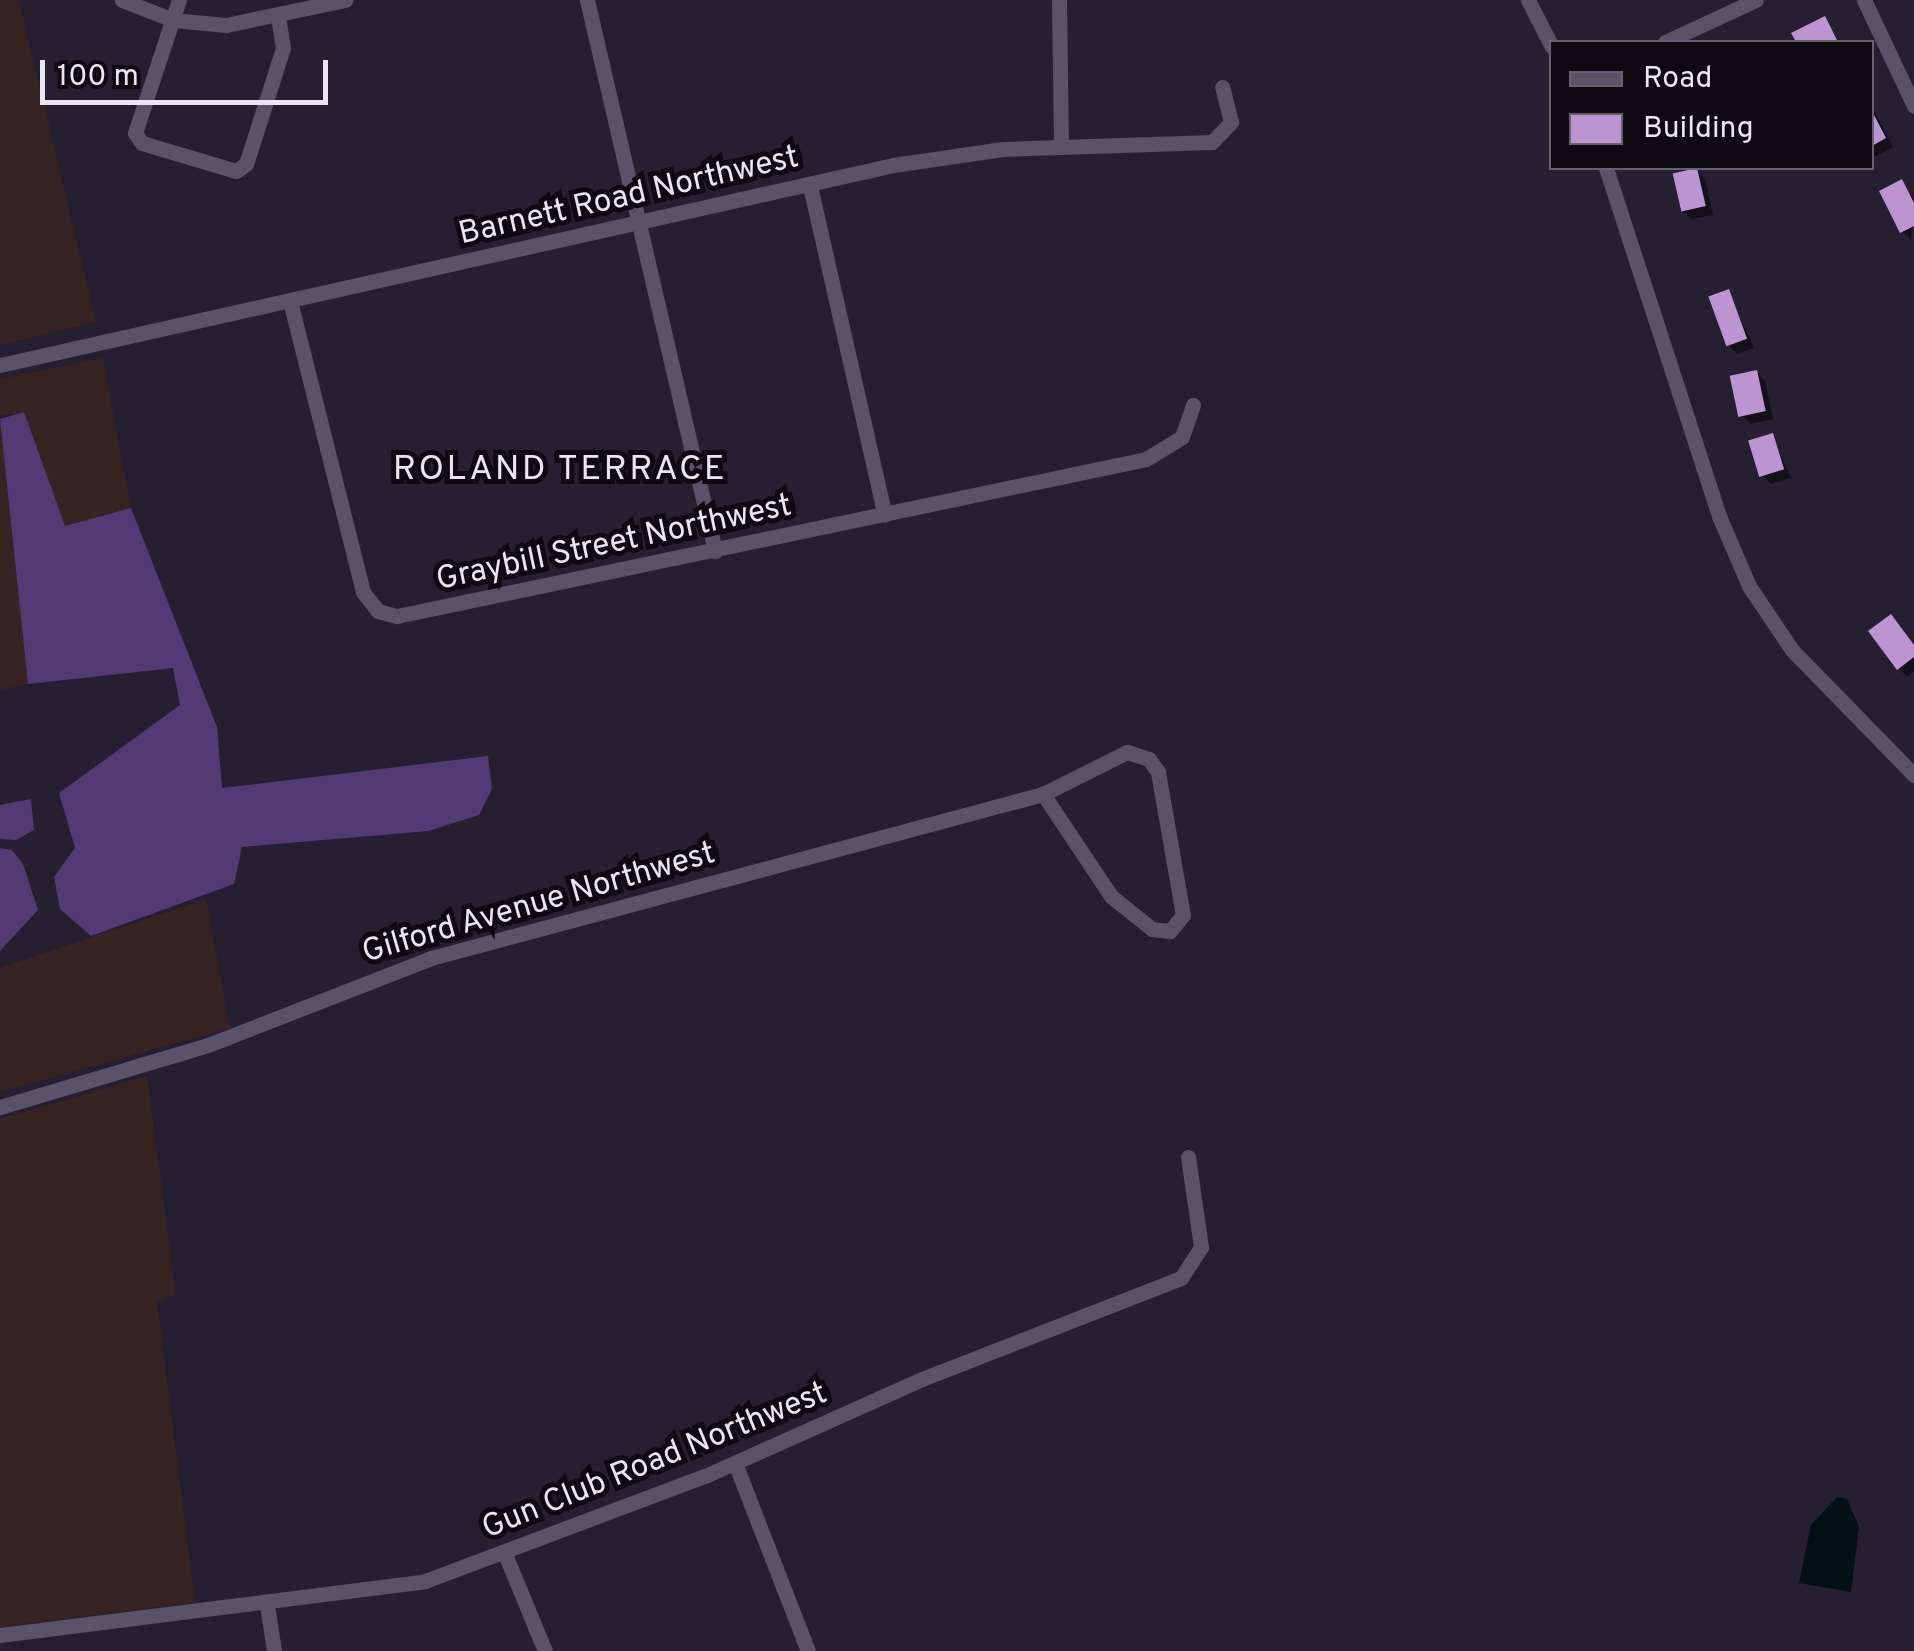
<!DOCTYPE html>
<html>
<head>
<meta charset="utf-8">
<style>
  body { margin:0 }
  #map { position:relative; width:1914px; height:1651px; overflow:hidden; background:#261e31; font-family:Overpass,sans-serif }
  div>[style] { position:absolute }
  [style*='--x'] { left:calc(var(--x)*1px); top:calc(var(--y)*1px); width:calc(var(--w)*1px); rotate:calc(var(--a)*1deg) }
  .commercial>* { inset:0; background:#372422 }
  .forest>* { inset:0; background:#533a74 }
  .water>* { inset:0; background:#051014 }
  .shadow>* { inset:0; background:#0007 }
  .building>* { inset:0; background:#bd94d2; transform-origin:0 0 }
  .street>* { height:15px; margin:-7.5px; padding:0 7.5px; transform-origin:7.5px; border-radius:7.5px; background:#5a5268 }
  span { translate:-50% -50%; white-space:nowrap; text-align:center; line-height:1.15; -webkit-text-stroke:10px #0d0a12; paint-order:stroke }
  .street-label { font-size:32px; color:#eae5f3 }
  .neighbourhood-label { font-size:35px; color:#eae5f3; letter-spacing:2.5px }
  .legend { position:absolute; left:1549px; top:40px; width:325px; height:130px; box-sizing:border-box; background:#0d0a12; border:2px solid #65626c; margin:0; padding:12px 18px; list-style:none; font-size:30px; color:#eae5f3 }
  .legend li { display:flex; align-items:center; gap:20px; height:50px }
  .legend b { width:50px; border:2px solid #65626c }
  .scale { position:absolute; left:40px; top:60px; width:288px; height:45px; box-sizing:border-box; border:5px solid #eae5f3; border-top:0; padding-left:12px; font-size:30px; line-height:35px; white-space:nowrap; color:#eae5f3; -webkit-text-stroke:8px #0d0a12; paint-order:stroke }
</style>
</head>
<body>
<div id="map">
  <div class="commercial">
    <div style="clip-path:polygon(0 0,19px 0,96px 322px,0 345px)"></div>
    <div style="clip-path:polygon(103px 358px,131px 508px,65px 526px,24px 412px,0 415px,0 379px)"></div>
    <div style="clip-path:polygon(0 419px,28px 684px,0 690px)"></div>
    <div style="clip-path:polygon(206px 899px,230px 1028px,0 1092px,0 968px)"></div>
    <div style="clip-path:polygon(147px 1076px,176px 1295px,157px 1302px,195px 1602px,0 1627px,0 1119px)"></div>
  </div>
  <div class="forest">
    <div style="clip-path:polygon(24px 412px,65px 526px,131px 508px,217px 727px,222px 788px,488px 756px,492px 789px,479px 815px,428px 831px,242px 847px,234px 884px,91px 936px,60px 909px,54px 877px,75px 848px,59px 793px,180px 705px,173px 668px,28px 684px,0 419px)"></div>
    <div style="clip-path:polygon(31px 799px,34px 830px,16px 840px,0 839px,0 805px)"></div>
    <div style="clip-path:polygon(0 848px,12px 850px,23px 864px,38px 910px,0 951px)"></div>
  </div>
  <div class="water">
    <div style="clip-path:polygon(1837px 1497px,1847px 1499px,1859px 1527px,1851px 1592px,1799px 1583px,1811px 1525px)"></div>
  </div>
  <div class="shadow">
    <div style="clip-path:polygon(1824px 19px,1840px 42px,1798px 42px,1794px 34px)"></div>
    <div style="clip-path:polygon(1872px 107px,1893px 147px,1872px 158px)"></div>
    <div style="clip-path:polygon(1696px 170px,1705px 179px,1713px 215px,1692px 219px,1683px 211px)"></div>
    <div style="clip-path:polygon(1901px 182px,1914px 199px,1911px 240px,1902px 231px)"></div>
    <div style="clip-path:polygon(1728px 292px,1754px 348px,1737px 354px,1729px 345px)"></div>
    <div style="clip-path:polygon(1756px 372px,1765px 381px,1773px 419px,1751px 424px,1742px 416px)"></div>
    <div style="clip-path:polygon(1772px 436px,1791px 478px,1771px 484px,1763px 476px)"></div>
    <div style="clip-path:polygon(1914px 646px,1914px 671px,1907px 677px,1899px 668px)"></div>
  </div>
  <div class="building">
    <div style="clip-path:polygon(1825px 16px,1838px 42px,1796px 42px,1791px 33px)"></div>
    <div style="clip-path:polygon(1872px 111px,1886px 138px,1872px 146px)"></div>
    <div style="left:1697px;top:168px;width:39px;height:25px;rotate:77deg"></div>
    <div style="clip-path:polygon(1902px 179px,1914px 203px,1914px 226px,1900px 233px,1879px 191px)"></div>
    <div style="left:1729px;top:289px;width:53px;height:22px;rotate:70deg"></div>
    <div style="left:1757px;top:370px;width:42px;height:28px;rotate:78deg"></div>
    <div style="left:1773px;top:433px;width:38px;height:26px;rotate:73deg"></div>
    <div style="clip-path:polygon(1891px 614px,1914px 645px,1914px 657px,1897px 670px,1868px 631px)"></div>
  </div>
  <div class="street">
    <div style="--x:122;--y:0;--w:55;--a:21.4"></div>
    <div style="--x:173;--y:20;--w:53;--a:5.4"></div>
    <div style="--x:226;--y:25;--w:122;--a:-11.9"></div>
    <div style="--x:179;--y:0;--w:140;--a:108.3"></div>
    <div style="--x:135;--y:133;--w:12;--a:55"></div>
    <div style="--x:142;--y:143;--w:98;--a:16.6"></div>
    <div style="--x:236;--y:171;--w:12;--a:-35"></div>
    <div style="--x:246;--y:164;--w:122;--a:-72.3"></div>
    <div style="--x:283;--y:48;--w:33;--a:-99"></div>
    <div style="--x:587;--y:0;--w:566;--a:76.92"></div>
    <div style="--x:1059;--y:0;--w:145;--a:89.2"></div>
    <div style="--x:1528;--y:0;--w:53;--a:62.9"></div>
    <div style="--x:1864;--y:0;--w:117;--a:64.7"></div>
    <div style="--x:1665;--y:42;--w:100;--a:-24.8"></div>
    <div style="--x:1606;--y:168;--w:366;--a:72"></div>
    <div style="--x:1719;--y:516;--w:76;--a:66.8"></div>
    <div style="--x:1749;--y:586;--w:77;--a:56.1"></div>
    <div style="--x:1792;--y:650;--w:175;--a:45.7"></div>
    <div style="--x:810;--y:186;--w:337;--a:77.2"></div>
    <div style="--x:290;--y:301;--w:300;--a:75.9"></div>
    <div style="--x:363;--y:592;--w:24;--a:52"></div>
    <div style="--x:378;--y:611;--w:20;--a:15"></div>
    <div style="--x:397;--y:616;--w:765;--a:-11.84"></div>
    <div style="--x:1146;--y:459;--w:42;--a:-31.4"></div>
    <div style="--x:1182;--y:437;--w:34;--a:-71"></div>
    <div style="--x:0;--y:365;--w:915;--a:-12.62"></div>
    <div style="--x:893;--y:165;--w:111;--a:-8.3"></div>
    <div style="--x:1003;--y:149;--w:209;--a:-1.9"></div>
    <div style="--x:1212;--y:142;--w:28;--a:-46"></div>
    <div style="--x:1231;--y:122;--w:36;--a:-104"></div>
    <div style="--x:1127;--y:752;--w:23;--a:18"></div>
    <div style="--x:1149;--y:759;--w:16;--a:55"></div>
    <div style="--x:1158;--y:772;--w:145;--a:80.1"></div>
    <div style="--x:1183;--y:915;--w:21;--a:129"></div>
    <div style="--x:1170;--y:931;--w:18;--a:-174"></div>
    <div style="--x:1152;--y:929;--w:53;--a:-141.2"></div>
    <div style="--x:1111;--y:896;--w:123;--a:-123.7"></div>
    <div style="--x:1043;--y:794;--w:94;--a:-26.6"></div>
    <div style="--x:0;--y:1107;--w:217;--a:-16.6"></div>
    <div style="--x:208;--y:1045;--w:239;--a:-21.3"></div>
    <div style="--x:431;--y:958;--w:634;--a:-15"></div>
    <div style="--x:735;--y:1463;--w:202;--a:68.8"></div>
    <div style="--x:505;--y:1554;--w:105;--a:67.6"></div>
    <div style="--x:267;--y:1605;--w:47;--a:81.3"></div>
    <div style="--x:0;--y:1635;--w:428;--a:-7.2"></div>
    <div style="--x:425;--y:1581;--w:299;--a:-20.6"></div>
    <div style="--x:705;--y:1476;--w:238;--a:-24.1"></div>
    <div style="--x:922;--y:1379;--w:278;--a:-21.3"></div>
    <div style="--x:1181;--y:1278;--w:37;--a:-57"></div>
    <div style="--x:1201;--y:1247;--w:91;--a:-98.2"></div>
  </div>
  <div class="street-label">
    <span style="left:629px;top:197px;rotate:-13deg">Barnett Road Northwest</span>
    <span style="left:614px;top:544px;rotate:-12deg">Graybill Street Northwest</span>
    <span style="left:539px;top:904px;rotate:-16deg">Gilford Avenue Northwest</span>
    <span style="left:655px;top:1462px;rotate:-22deg">Gun Club Road Northwest</span>
  </div>
  <div class="neighbourhood-label">
    <span style="left:560px;top:470px">ROLAND TERRACE</span>
  </div>
  <ul class="legend">
  <li><b style="height:12px;background:#5a5268"></b>Road</li>
  <li><b style="height:28px;background:#bd94d2"></b>Building</li>
  </ul>
  <div class="scale">100 m</div>
</div>
</body>
</html>
